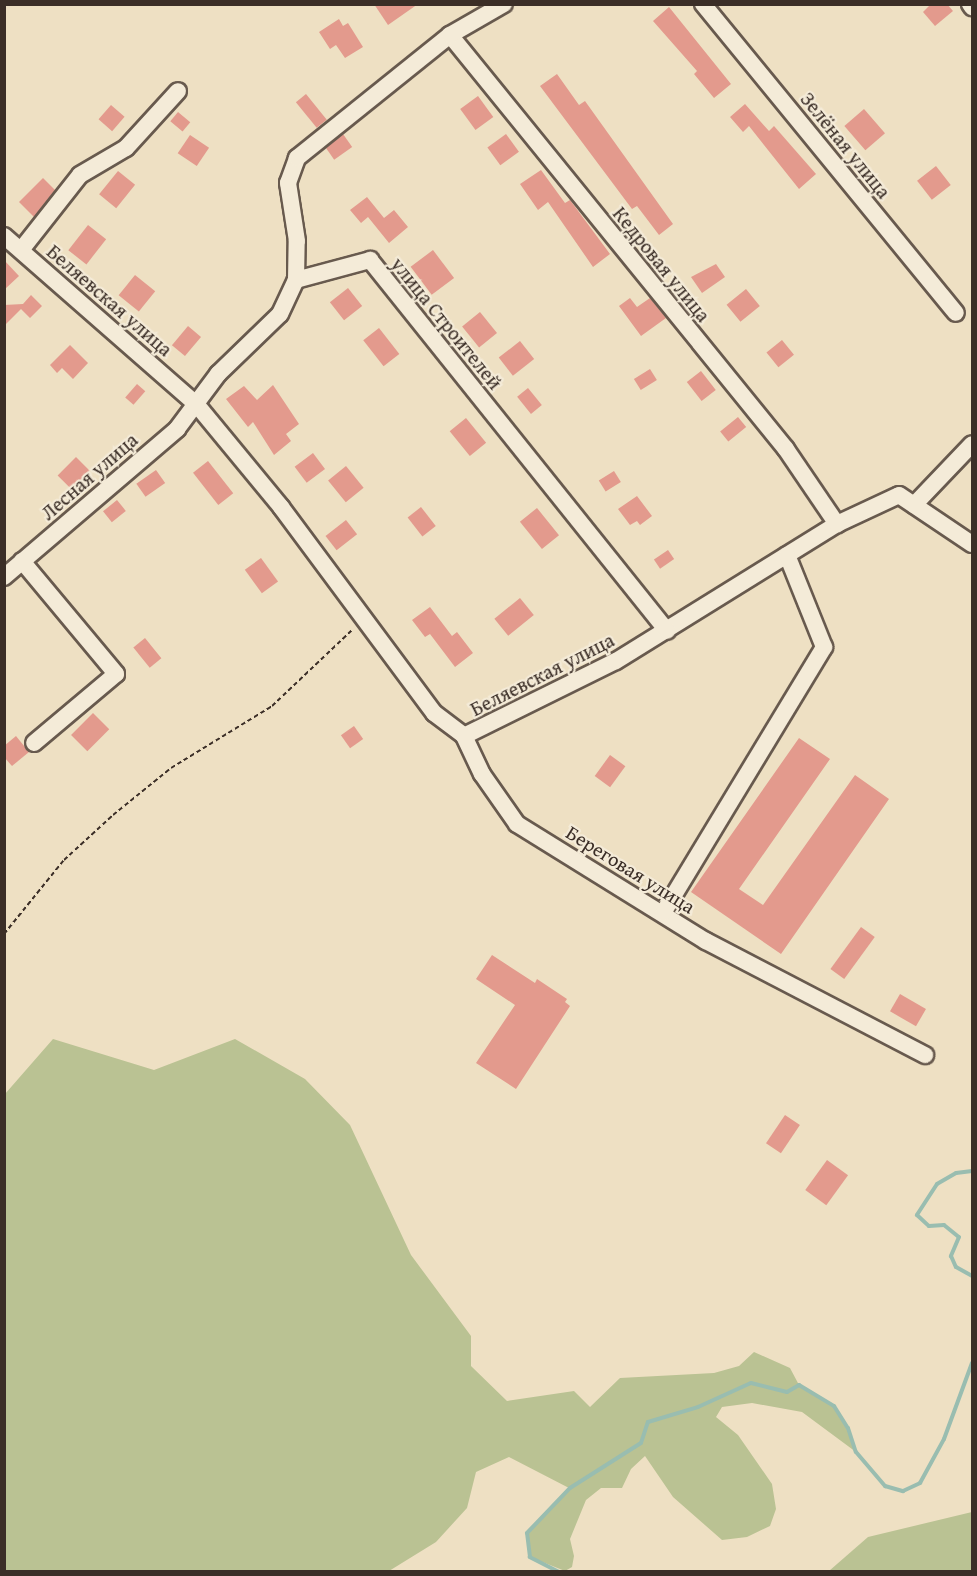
<!DOCTYPE html>
<html>
<head>
<meta charset="utf-8">
<style>
  body { margin:0 }
  #map { position:relative; width:977px; height:1576px; overflow:hidden; background:#eee0c3; font-family:"Gentium Book Plus",serif }
  div>[style] { position:absolute }
  [style*='--x'] { left:calc(var(--x)*1px); top:calc(var(--y)*1px); width:calc(var(--w)*1px); rotate:calc(var(--a)*1deg) }
  .green>* { inset:0; background:#bac293 }
  .stream>* { height:4px; margin:-2px; padding:0 2px; transform-origin:2px; border-radius:2px; background:#99bdb0 }
  .building>* { inset:0; background:#e39a8d; transform-origin:0 0 }
  .path>* { height:2px; margin-top:-1px; transform-origin:0; background:repeating-linear-gradient(90deg,#3b2e27 0 4.5px,transparent 0 7.5px) }
  .roads { filter:drop-shadow(2px 0 #685a4e) drop-shadow(-2px 0 #685a4e) drop-shadow(0 2px #685a4e) drop-shadow(0 -2px #685a4e) }
  .minor>* { height:16px; margin:-8px; padding:0 8px; transform-origin:8px; border-radius:8px; background:#f4ebd8 }
  span { translate:-50% -50%; white-space:nowrap; text-align:center; line-height:1.15; -webkit-text-stroke:4.5px #f4ebd8; paint-order:stroke }
  .street-label { font-size:20px; color:#3b2e27 }
  .frame { position:absolute; inset:0; border:6px solid #3b2e27; pointer-events:none }
</style>
</head>
<body>
<div id="map">
  <div class="green">
    <div style="clip-path:polygon(53px 1039px,154px 1070px,235px 1039px,305px 1079px,350px 1125px,411px 1255px,471px 1336px,471px 1366px,507px 1401px,574px 1391px,590px 1407px,620px 1378px,714px 1373px,739px 1366px,754px 1352px,790px 1368px,799px 1385px,834px 1406px,848px 1428px,856px 1452px,802px 1412px,752px 1403px,722px 1407px,716px 1417px,738px 1435px,772px 1484px,776px 1509px,770px 1526px,747px 1537px,722px 1540px,673px 1497px,645px 1456px,631px 1469px,622px 1488px,601px 1488px,586px 1500px,570px 1539px,574px 1556px,572px 1567px,565px 1571px,530px 1557px,527px 1533px,569px 1488px,509px 1457px,476px 1472px,467px 1508px,436px 1542px,389px 1571px,5px 1571px,5px 1094px)"></div>
    <div style="clip-path:polygon(972px 1512px,972px 1571px,829px 1571px,868px 1537px)"></div>
  </div>
  <div class="stream">
    <div style="--x:972;--y:1171;--w:16;--a:173"></div>
    <div style="--x:956;--y:1173;--w:22;--a:150"></div>
    <div style="--x:937;--y:1184;--w:37;--a:123"></div>
    <div style="--x:917;--y:1215;--w:16;--a:43"></div>
    <div style="--x:929;--y:1226;--w:15;--a:-4"></div>
    <div style="--x:944;--y:1225;--w:19;--a:39"></div>
    <div style="--x:959;--y:1237;--w:21;--a:113"></div>
    <div style="--x:951;--y:1256;--w:12;--a:66"></div>
    <div style="--x:956;--y:1267;--w:18;--a:29"></div>
    <div style="--x:559;--y:1572;--w:33;--a:-153"></div>
    <div style="--x:530;--y:1557;--w:24;--a:-97"></div>
    <div style="--x:527;--y:1533;--w:62;--a:-46.3"></div>
    <div style="--x:570;--y:1488;--w:84;--a:-32.4"></div>
    <div style="--x:641;--y:1443;--w:22;--a:-72"></div>
    <div style="--x:648;--y:1422;--w:52;--a:-16.7"></div>
    <div style="--x:698;--y:1407;--w:58;--a:-24.4"></div>
    <div style="--x:751;--y:1383;--w:37;--a:14"></div>
    <div style="--x:787;--y:1392;--w:14;--a:-30"></div>
    <div style="--x:799;--y:1385;--w:41;--a:31"></div>
    <div style="--x:834;--y:1406;--w:26;--a:58"></div>
    <div style="--x:848;--y:1428;--w:25;--a:72"></div>
    <div style="--x:856;--y:1452;--w:45;--a:49.5"></div>
    <div style="--x:885;--y:1486;--w:19;--a:16"></div>
    <div style="--x:903;--y:1491;--w:19;--a:-25"></div>
    <div style="--x:920;--y:1483;--w:50;--a:-61.4"></div>
    <div style="--x:944;--y:1439;--w:81;--a:-69.8"></div>
  </div>
  <div class="building">
    <div style="clip-path:polygon(374px 4px,418px 4px,388px 25px)"></div>
    <div style="clip-path:polygon(931px 4px,947px 4px,953px 11px,935px 26px,923px 12px)"></div>
    <div style="clip-path:polygon(669px 7px,731px 84px,714px 98px,694px 74px,697px 71px,653px 21px)"></div>
    <div style="clip-path:polygon(339px 19px,343px 26px,348px 23px,363px 47px,345px 58px,336px 45px,330px 49px,319px 32px)"></div>
    <div style="clip-path:polygon(557px 74px,579px 105px,585px 101px,673px 224px,659px 235px,637px 206px,632px 209px,540px 86px)"></div>
    <div style="left:306px;top:94px;width:33px;height:13px;rotate:51deg"></div>
    <div style="left:478px;top:96px;width:26px;height:22px;rotate:54deg"></div>
    <div style="clip-path:polygon(745px 104px,769px 131px,774px 126px,816px 174px,799px 189px,749px 126px,743px 132px,730px 117px)"></div>
    <div style="left:111px;top:105px;width:18px;height:19px;rotate:41deg"></div>
    <div style="left:864px;top:109px;width:32px;height:26px;rotate:49deg"></div>
    <div style="left:178px;top:112px;width:16px;height:12px;rotate:40deg"></div>
    <div style="left:343px;top:134px;width:16px;height:22px;rotate:55deg"></div>
    <div style="left:506px;top:134px;width:22px;height:23px;rotate:54deg"></div>
    <div style="left:190px;top:135px;width:23px;height:22px;rotate:34deg"></div>
    <div style="left:936px;top:166px;width:24px;height:24px;rotate:52deg"></div>
    <div style="clip-path:polygon(541px 170px,565px 203px,570px 200px,610px 254px,593px 267px,548px 202px,538px 210px,520px 184px)"></div>
    <div style="left:118px;top:171px;width:22px;height:30px;rotate:39deg"></div>
    <div style="clip-path:polygon(43px 178px,55px 190px,34px 217px,19px 202px)"></div>
    <div style="clip-path:polygon(367px 197px,384px 218px,394px 210px,408px 227px,389px 243px,368px 217px,361px 223px,350px 210px)"></div>
    <div style="left:88px;top:225px;width:23px;height:32px;rotate:38deg"></div>
    <div style="left:433px;top:250px;width:35px;height:28px;rotate:53deg"></div>
    <div style="clip-path:polygon(4px 260px,19px 276px,4px 290px)"></div>
    <div style="clip-path:polygon(716px 264px,725px 277px,702px 293px,691px 277px)"></div>
    <div style="left:135px;top:275px;width:26px;height:26px;rotate:39deg"></div>
    <div style="left:348px;top:288px;width:23px;height:23px;rotate:52deg"></div>
    <div style="left:746px;top:289px;width:22px;height:25px;rotate:51deg"></div>
    <div style="clip-path:polygon(31px 295px,42px 306px,30px 318px,21px 309px,4px 326px,4px 305px,23px 304px)"></div>
    <div style="clip-path:polygon(630px 298px,637px 307px,650px 298px,666px 318px,641px 336px,619px 306px)"></div>
    <div style="left:480px;top:312px;width:27px;height:23px;rotate:51deg"></div>
    <div style="left:188px;top:326px;width:17px;height:25px;rotate:40deg"></div>
    <div style="left:379px;top:328px;width:33px;height:20px;rotate:52deg"></div>
    <div style="left:782px;top:340px;width:19px;height:20px;rotate:51deg"></div>
    <div style="left:520px;top:341px;width:23px;height:27px;rotate:52deg"></div>
    <div style="clip-path:polygon(70px 345px,88px 363px,73px 379px,62px 368px,57px 373px,50px 365px)"></div>
    <div style="left:650px;top:369px;width:13px;height:19px;rotate:58deg"></div>
    <div style="left:701px;top:371px;width:24px;height:18px;rotate:52deg"></div>
    <div style="left:137px;top:384px;width:11px;height:18px;rotate:41deg"></div>
    <div style="clip-path:polygon(273px 385px,299px 424px,286px 434px,291px 441px,274px 455px,253px 422px,248px 427px,226px 399px,244px 386px,257px 400px)"></div>
    <div style="left:528px;top:388px;width:22px;height:14px;rotate:51deg"></div>
    <div style="left:738px;top:417px;width:13px;height:23px;rotate:51deg"></div>
    <div style="left:466px;top:418px;width:32px;height:21px;rotate:51deg"></div>
    <div style="left:313px;top:453px;width:20px;height:23px;rotate:53deg"></div>
    <div style="left:76px;top:457px;width:20px;height:26px;rotate:45deg"></div>
    <div style="left:208px;top:461px;width:41px;height:19px;rotate:52deg"></div>
    <div style="left:346px;top:466px;width:28px;height:23px;rotate:51deg"></div>
    <div style="left:156px;top:470px;width:16px;height:24px;rotate:55deg"></div>
    <div style="left:614px;top:471px;width:13px;height:18px;rotate:58deg"></div>
    <div style="clip-path:polygon(637px 496px,652px 516px,640px 525px,637px 521px,630px 525px,618px 509px)"></div>
    <div style="left:117px;top:500px;width:14px;height:18px;rotate:51deg"></div>
    <div style="left:421px;top:507px;width:24px;height:17px;rotate:52deg"></div>
    <div style="left:537px;top:508px;width:35px;height:22px;rotate:51deg"></div>
    <div style="left:346px;top:520px;width:18px;height:26px;rotate:52deg"></div>
    <div style="left:668px;top:550px;width:11px;height:17px;rotate:56deg"></div>
    <div style="left:261px;top:558px;width:29px;height:20px;rotate:54deg"></div>
    <div style="left:520px;top:598px;width:22px;height:33px;rotate:51deg"></div>
    <div style="clip-path:polygon(430px 607px,452px 636px,457px 632px,473px 653px,455px 667px,430px 634px,425px 637px,412px 620px)"></div>
    <div style="left:145px;top:638px;width:26px;height:15px;rotate:51deg"></div>
    <div style="left:93px;top:713px;width:23px;height:31px;rotate:45deg"></div>
    <div style="left:354px;top:726px;width:16px;height:16px;rotate:55deg"></div>
    <div style="clip-path:polygon(16px 736px,29px 752px,12px 766px,4px 757px,4px 746px)"></div>
    <div style="clip-path:polygon(799px 738px,830px 759px,739px 889px,763px 905px,855px 775px,889px 799px,781px 954px,691px 892px)"></div>
    <div style="left:610px;top:755px;width:19px;height:26px;rotate:36deg"></div>
    <div style="left:861px;top:927px;width:17px;height:52px;rotate:36deg"></div>
    <div style="clip-path:polygon(492px 955px,535px 983px,537px 979px,567px 999px,565px 1002px,570px 1006px,516px 1089px,476px 1063px,515px 1005px,476px 979px)"></div>
    <div style="left:900px;top:994px;width:30px;height:20px;rotate:30deg"></div>
    <div style="left:785px;top:1115px;width:18px;height:34px;rotate:34deg"></div>
    <div style="left:827px;top:1160px;width:26px;height:37px;rotate:36deg"></div>
  </div>
  <div class="path">
    <div style="--x:4;--y:934;--w:95;--a:-51"></div>
    <div style="--x:64;--y:860;--w:67;--a:-42.6"></div>
    <div style="--x:113;--y:815;--w:75;--a:-39"></div>
    <div style="--x:171;--y:768;--w:119;--a:-31.5"></div>
    <div style="--x:272;--y:706;--w:110;--a:-43.5"></div>
  </div>
  <div class="roads">
    <div class="minor">
      <div style="--x:703;--y:4;--w:399;--a:50.7"></div>
      <div style="--x:970;--y:4;--w:4;--a:56"></div>
      <div style="--x:450;--y:35;--w:533;--a:50.94"></div>
      <div style="--x:786;--y:449;--w:91;--a:55.8"></div>
      <div style="--x:4;--y:236;--w:257;--a:41.2"></div>
      <div style="--x:197;--y:405;--w:132;--a:50.5"></div>
      <div style="--x:281;--y:507;--w:257;--a:53.4"></div>
      <div style="--x:434;--y:713;--w:38;--a:37"></div>
      <div style="--x:464;--y:736;--w:169;--a:-26.3"></div>
      <div style="--x:616;--y:661;--w:260;--a:-31.8"></div>
      <div style="--x:837;--y:524;--w:68;--a:-25.1"></div>
      <div style="--x:899;--y:495;--w:88;--a:33.9"></div>
      <div style="--x:21;--y:250;--w:95;--a:-51.8"></div>
      <div style="--x:80;--y:175;--w:53;--a:-30.4"></div>
      <div style="--x:126;--y:148;--w:77;--a:-47.6"></div>
      <div style="--x:296;--y:280;--w:77;--a:-15.1"></div>
      <div style="--x:370;--y:260;--w:475;--a:51.3"></div>
      <div style="--x:914;--y:505;--w:84;--a:-46.4"></div>
      <div style="--x:22;--y:561;--w:147;--a:50.2"></div>
      <div style="--x:116;--y:674;--w:107;--a:139.9"></div>
      <div style="--x:4;--y:577;--w:228;--a:-40.5"></div>
      <div style="--x:177;--y:429;--w:69;--a:-53.3"></div>
      <div style="--x:218;--y:374;--w:86;--a:-44.1"></div>
      <div style="--x:280;--y:314;--w:38;--a:-65"></div>
      <div style="--x:296;--y:280;--w:39;--a:-89"></div>
      <div style="--x:297;--y:241;--w:59;--a:-98.8"></div>
      <div style="--x:288;--y:183;--w:27;--a:-70"></div>
      <div style="--x:297;--y:158;--w:196;--a:-38.8"></div>
      <div style="--x:450;--y:35;--w:62;--a:-29.9"></div>
      <div style="--x:464;--y:736;--w:42;--a:64.7"></div>
      <div style="--x:482;--y:774;--w:61;--a:55"></div>
      <div style="--x:517;--y:824;--w:222;--a:31.8"></div>
      <div style="--x:706;--y:941;--w:247;--a:27.5"></div>
      <div style="--x:663;--y:913;--w:311;--a:-58.8"></div>
      <div style="--x:824;--y:647;--w:99;--a:-111.9"></div>
    </div>
  </div>
  <div class="street-label">
    <span style="left:846px;top:145px;rotate:51deg">Зелёная улица</span>
    <span style="left:662px;top:264px;rotate:51deg">Кедровая улица</span>
    <span style="left:110px;top:300px;rotate:41deg">Беляевская улица</span>
    <span style="left:447px;top:323px;rotate:51deg">улица Строителей</span>
    <span style="left:89px;top:476px;rotate:-41deg">Лесная улица</span>
    <span style="left:542px;top:674px;rotate:-27deg">Беляевская улица</span>
    <span style="left:631px;top:869px;rotate:32deg">Береговая улица</span>
  </div>
  <div class="frame"></div>
</div>
</body>
</html>
